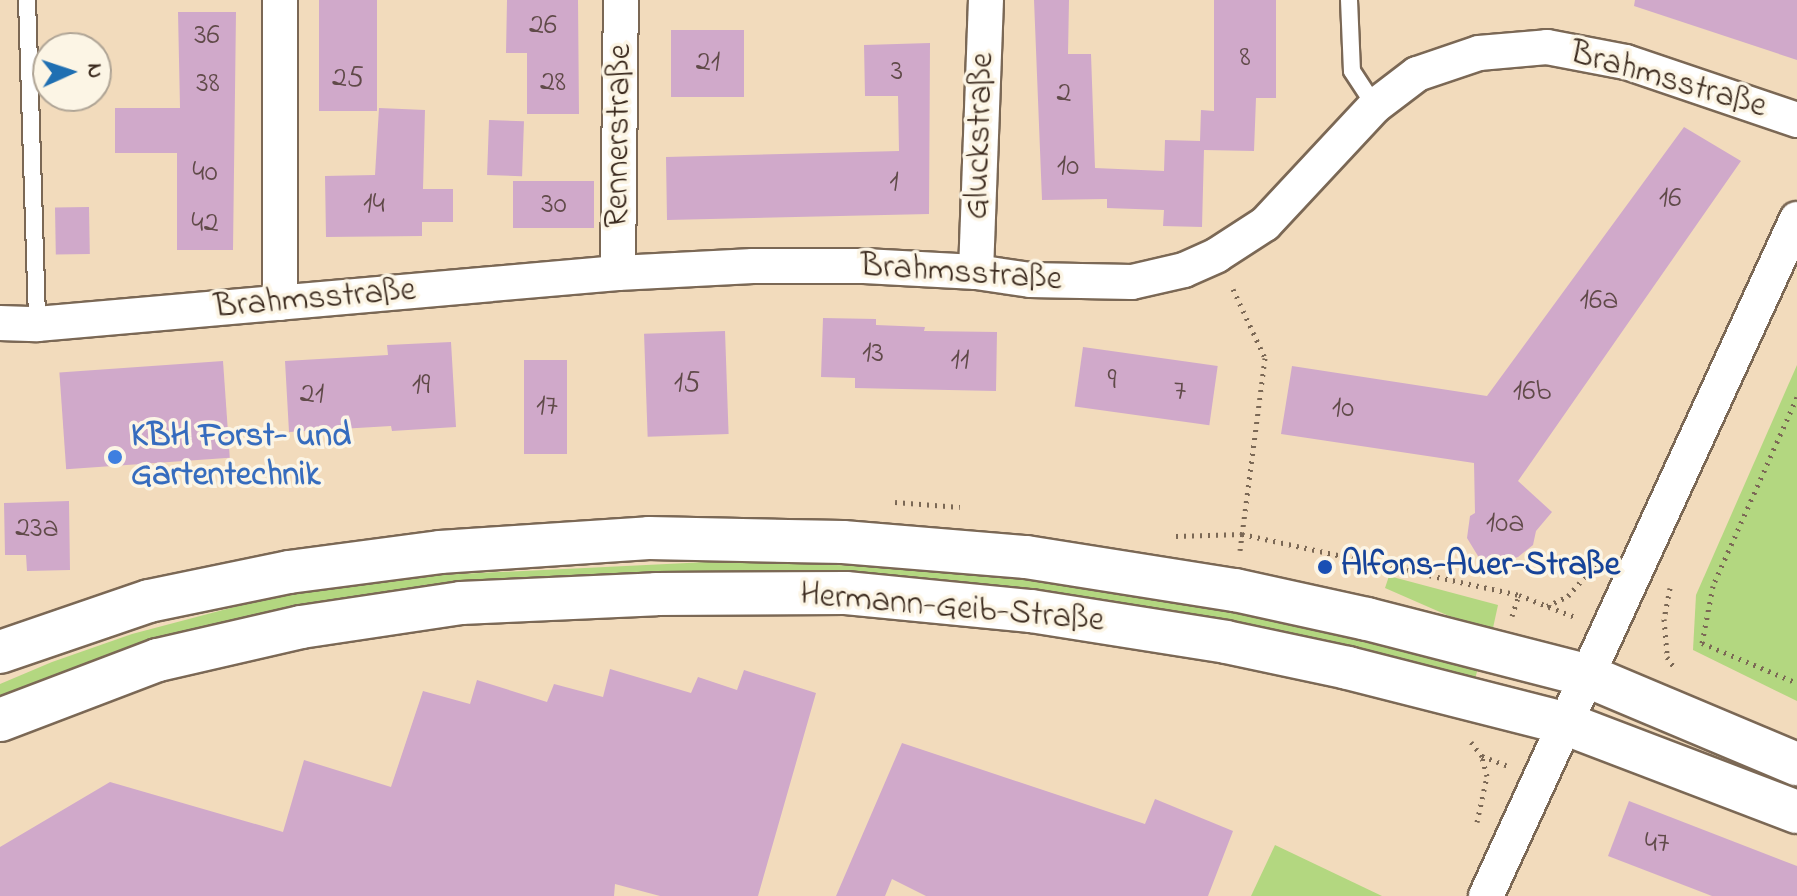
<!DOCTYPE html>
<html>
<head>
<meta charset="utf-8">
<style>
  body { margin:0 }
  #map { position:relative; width:1797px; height:896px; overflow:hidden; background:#f2dbbc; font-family:"Indie Flower",sans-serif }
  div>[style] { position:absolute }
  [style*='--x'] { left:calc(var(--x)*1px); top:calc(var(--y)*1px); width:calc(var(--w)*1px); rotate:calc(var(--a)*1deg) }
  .green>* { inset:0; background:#b3d780 }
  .building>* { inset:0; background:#d0a9ca; transform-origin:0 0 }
  .path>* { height:5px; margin-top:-2.5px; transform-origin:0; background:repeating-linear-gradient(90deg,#7b6855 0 2px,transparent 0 8px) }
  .roads { filter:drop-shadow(2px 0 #7b6855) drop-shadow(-2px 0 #7b6855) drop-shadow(0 2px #7b6855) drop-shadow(0 -2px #7b6855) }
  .service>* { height:16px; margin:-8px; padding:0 8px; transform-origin:8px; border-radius:8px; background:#fff }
  .minor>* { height:34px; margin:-17px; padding:0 17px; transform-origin:17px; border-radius:17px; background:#fff }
  .tertiary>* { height:42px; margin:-21px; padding:0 21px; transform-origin:21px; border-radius:21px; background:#fff }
  .dots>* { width:22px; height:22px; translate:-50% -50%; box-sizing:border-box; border:4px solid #fcf5e5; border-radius:50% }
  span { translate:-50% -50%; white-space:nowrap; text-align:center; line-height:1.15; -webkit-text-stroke:7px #fcf5e5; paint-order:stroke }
  .number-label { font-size:30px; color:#604a49 }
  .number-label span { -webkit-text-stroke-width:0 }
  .street-label { font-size:34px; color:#3b2a1e }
  .shop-label { font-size:34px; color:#366cbe; font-weight:700 }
  .left { translate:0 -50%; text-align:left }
  .transit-label { font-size:34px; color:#164399; font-weight:700 }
  .north { position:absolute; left:32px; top:32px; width:80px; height:80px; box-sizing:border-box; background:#fcf5e5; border:2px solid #afa495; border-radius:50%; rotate:87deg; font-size:22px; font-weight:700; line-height:32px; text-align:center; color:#3b2a1e }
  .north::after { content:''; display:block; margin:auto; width:28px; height:36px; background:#1f6fb2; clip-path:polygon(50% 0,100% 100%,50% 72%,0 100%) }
</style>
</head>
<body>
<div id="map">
  <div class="green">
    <div style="clip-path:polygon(1797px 365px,1797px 701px,1693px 650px,1696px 595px)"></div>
    <div style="clip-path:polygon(728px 561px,943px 569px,1110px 589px,1383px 641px,1478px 668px,1475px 679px,1283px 635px,1110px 601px,934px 580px,702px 571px,481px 582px,314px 603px,201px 633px,0 706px,0 684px,52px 662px,132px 634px,283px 594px,420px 576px)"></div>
    <div style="clip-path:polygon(1389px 576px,1498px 605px,1493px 628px,1449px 616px,1385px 588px)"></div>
    <div style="clip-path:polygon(1275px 845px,1382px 896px,1251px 896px)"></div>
  </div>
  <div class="building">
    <div style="left:319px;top:0;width:58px;height:111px"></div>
    <div style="clip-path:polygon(507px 0,578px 0,579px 114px,527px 114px,527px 53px,506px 53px)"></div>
    <div style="clip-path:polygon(1034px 0,1069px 0,1068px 54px,1091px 54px,1095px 168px,1164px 171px,1165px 140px,1200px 141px,1201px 110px,1214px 111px,1214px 0,1276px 0,1276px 98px,1256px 98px,1254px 151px,1204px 150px,1202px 227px,1163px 226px,1164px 210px,1107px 208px,1107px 199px,1042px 200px)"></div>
    <div style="clip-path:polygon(1635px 0,1797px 0,1797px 60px,1634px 6px)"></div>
    <div style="clip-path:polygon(178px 12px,236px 12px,233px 250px,177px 250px,177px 153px,115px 153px,115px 108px,180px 108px)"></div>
    <div style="left:671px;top:30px;width:73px;height:67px"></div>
    <div style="clip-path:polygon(930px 43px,929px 214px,667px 220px,666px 157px,899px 151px,898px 96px,865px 96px,864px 45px)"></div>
    <div style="clip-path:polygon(379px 108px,425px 110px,423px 189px,453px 189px,453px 222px,422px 222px,422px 236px,326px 237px,325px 176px,375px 175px)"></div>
    <div style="left:489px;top:120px;width:35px;height:55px;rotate:2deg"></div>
    <div style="clip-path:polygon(1684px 127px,1741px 161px,1518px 481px,1552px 512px,1536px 531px,1533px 545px,1518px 557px,1499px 563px,1481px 561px,1467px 538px,1470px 516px,1475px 513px,1474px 463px,1281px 434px,1292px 366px,1487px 396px)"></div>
    <div style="left:594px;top:181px;width:47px;height:81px;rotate:90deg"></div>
    <div style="left:89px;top:207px;width:47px;height:34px;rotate:89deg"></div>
    <div style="clip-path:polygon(823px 318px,876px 319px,876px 325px,925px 327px,924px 331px,997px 332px,996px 391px,855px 388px,855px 378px,821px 377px)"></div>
    <div style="left:725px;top:331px;width:103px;height:81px;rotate:88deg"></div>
    <div style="clip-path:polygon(451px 342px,456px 427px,392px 431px,391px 426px,289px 432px,285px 361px,388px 355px,387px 345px)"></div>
    <div style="left:1083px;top:347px;width:136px;height:60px;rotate:8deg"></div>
    <div style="left:524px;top:360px;width:43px;height:94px"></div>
    <div style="left:223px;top:361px;width:97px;height:164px;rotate:86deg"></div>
    <div style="clip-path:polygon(69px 501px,70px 570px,27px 571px,26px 555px,5px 555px,4px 503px)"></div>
    <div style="clip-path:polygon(610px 669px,691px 693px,698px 677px,737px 690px,744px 670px,816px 693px,758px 896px,660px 896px,615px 884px,614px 896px,0 896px,0 847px,110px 782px,283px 832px,304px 760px,391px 787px,423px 691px,470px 704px,477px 680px,547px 702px,554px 684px,603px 697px)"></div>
    <div style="clip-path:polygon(902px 743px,1145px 824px,1155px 799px,1233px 831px,1208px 896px,926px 896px,892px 879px,885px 896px,836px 896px)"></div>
    <div style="clip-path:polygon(1629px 801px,1797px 866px,1797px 896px,1712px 896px,1608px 856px)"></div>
  </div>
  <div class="path">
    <div style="--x:1233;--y:289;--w:76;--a:65.1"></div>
    <div style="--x:1265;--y:358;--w:194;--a:97.4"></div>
    <div style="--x:1797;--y:397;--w:207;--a:114"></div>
    <div style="--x:1713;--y:586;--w:58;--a:100.9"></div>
    <div style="--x:1702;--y:643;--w:103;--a:22.8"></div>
    <div style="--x:895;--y:502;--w:65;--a:4.4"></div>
    <div style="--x:1176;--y:536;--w:66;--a:-1.7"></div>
    <div style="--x:1242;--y:534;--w:284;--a:12.4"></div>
    <div style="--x:1519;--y:595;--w:60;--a:21.4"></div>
    <div style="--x:1670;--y:588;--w:32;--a:101"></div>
    <div style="--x:1664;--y:619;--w:38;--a:85"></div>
    <div style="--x:1667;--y:657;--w:12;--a:55"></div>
    <div style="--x:1547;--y:606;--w:23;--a:-25"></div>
    <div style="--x:1568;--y:596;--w:43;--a:-48.8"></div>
    <div style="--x:1512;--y:616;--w:22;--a:-72"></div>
    <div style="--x:1471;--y:742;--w:18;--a:52"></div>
    <div style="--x:1482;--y:756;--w:28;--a:21"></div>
    <div style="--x:1477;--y:822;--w:47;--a:-77.7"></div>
    <div style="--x:1487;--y:776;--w:20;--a:-105"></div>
  </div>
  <div class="roads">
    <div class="service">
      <div style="--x:27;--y:0;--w:324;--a:88.2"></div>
      <div style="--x:1349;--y:0;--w:71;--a:87.6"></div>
      <div style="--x:1352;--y:71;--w:42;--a:56.7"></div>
    </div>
    <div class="minor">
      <div style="--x:280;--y:0;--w:303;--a:90"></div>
      <div style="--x:976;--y:272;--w:272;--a:-87.9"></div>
      <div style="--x:618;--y:273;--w:273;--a:-89.4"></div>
      <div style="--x:0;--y:323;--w:37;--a:2"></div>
      <div style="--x:37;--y:324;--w:583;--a:-5.02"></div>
      <div style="--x:618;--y:273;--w:135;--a:-3"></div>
      <div style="--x:753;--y:266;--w:111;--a:0"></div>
      <div style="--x:864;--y:266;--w:112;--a:3.1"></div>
      <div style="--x:976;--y:272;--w:55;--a:8.4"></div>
      <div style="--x:1030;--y:280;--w:102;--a:1.1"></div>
      <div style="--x:1132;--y:282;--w:53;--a:-13"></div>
      <div style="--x:1184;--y:270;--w:36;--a:-24"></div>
      <div style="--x:1217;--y:255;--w:57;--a:-32.9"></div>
      <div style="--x:1265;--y:224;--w:161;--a:-47"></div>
      <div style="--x:1375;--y:106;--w:53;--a:-37.3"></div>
      <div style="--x:1417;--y:74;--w:65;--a:-18.7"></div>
      <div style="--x:1479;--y:53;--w:68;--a:-5"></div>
      <div style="--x:1547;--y:47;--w:80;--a:10.8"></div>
      <div style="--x:1626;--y:62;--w:181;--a:18.7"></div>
      <div style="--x:1486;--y:896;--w:745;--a:-65.33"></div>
    </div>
    <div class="tertiary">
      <div style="--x:0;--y:652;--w:157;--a:-18.9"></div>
      <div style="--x:149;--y:601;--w:143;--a:-11.7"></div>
      <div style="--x:289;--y:572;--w:152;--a:-7.5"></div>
      <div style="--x:440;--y:552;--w:209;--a:-3.8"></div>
      <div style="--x:649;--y:538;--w:194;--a:1.2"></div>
      <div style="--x:843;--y:542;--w:184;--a:4.7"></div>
      <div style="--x:1026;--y:557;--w:212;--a:9"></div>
      <div style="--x:1235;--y:590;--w:135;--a:12.4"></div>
      <div style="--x:1367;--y:619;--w:225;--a:14.4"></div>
      <div style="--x:1585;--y:675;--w:230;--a:22.8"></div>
      <div style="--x:0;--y:720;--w:169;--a:-20.8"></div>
      <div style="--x:158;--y:660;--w:147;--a:-13"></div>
      <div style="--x:301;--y:627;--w:162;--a:-8.5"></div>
      <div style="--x:461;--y:603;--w:195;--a:-2.6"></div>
      <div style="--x:656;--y:594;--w:190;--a:-0.3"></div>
      <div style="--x:846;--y:593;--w:186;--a:5.6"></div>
      <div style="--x:1031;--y:611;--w:197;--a:9"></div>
      <div style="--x:1226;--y:642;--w:125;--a:12"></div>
      <div style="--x:1348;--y:668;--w:223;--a:14.3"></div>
      <div style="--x:1564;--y:723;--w:249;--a:20.9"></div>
    </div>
  </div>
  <div class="dots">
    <div style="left:115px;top:457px;background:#3f7fe0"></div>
    <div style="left:1325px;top:567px;background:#1a4fb4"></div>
  </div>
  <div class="number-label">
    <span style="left:543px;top:26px">26</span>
    <span style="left:207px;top:36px">36</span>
    <span style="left:1245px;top:58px">8</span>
    <span style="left:708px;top:63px">21</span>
    <span style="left:897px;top:72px">3</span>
    <span style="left:348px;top:79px">25</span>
    <span style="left:553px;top:83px">28</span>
    <span style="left:208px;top:84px">38</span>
    <span style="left:1064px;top:94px">2</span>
    <span style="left:1068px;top:167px">10</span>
    <span style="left:205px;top:173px">40</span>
    <span style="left:894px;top:183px">1</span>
    <span style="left:1670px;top:199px">16</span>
    <span style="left:374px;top:205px">14</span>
    <span style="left:554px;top:205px">30</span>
    <span style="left:205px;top:224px">42</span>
    <span style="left:1599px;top:301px">16a</span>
    <span style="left:873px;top:354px">13</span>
    <span style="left:960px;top:361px">11</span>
    <span style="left:1112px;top:381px">9</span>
    <span style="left:687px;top:384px">15</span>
    <span style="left:421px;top:386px">19</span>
    <span style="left:1180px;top:392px">7</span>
    <span style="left:1532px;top:392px">16b</span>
    <span style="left:312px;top:395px">21</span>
    <span style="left:547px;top:407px">17</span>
    <span style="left:1343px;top:409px">10</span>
    <span style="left:1505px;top:524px">10a</span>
    <span style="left:37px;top:529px">23a</span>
    <span style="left:1657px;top:844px">47</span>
  </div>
  <div class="street-label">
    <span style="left:1668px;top:81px;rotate:16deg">Brahmsstraße</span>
    <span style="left:620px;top:136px;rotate:-89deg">Rennerstraße</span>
    <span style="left:981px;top:136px;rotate:-88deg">Gluckstraße</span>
    <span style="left:961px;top:274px;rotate:4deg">Brahmsstraße</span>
    <span style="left:315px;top:300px;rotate:-5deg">Brahmsstraße</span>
    <span style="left:952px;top:609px;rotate:5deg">Hermann-Geib-Straße</span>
  </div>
  <div class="shop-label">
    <span class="left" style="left:131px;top:457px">KBH Forst- und<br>Gartentechnik</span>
  </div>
  <div class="transit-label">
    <span class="left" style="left:1341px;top:567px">Alfons-Auer-Straße</span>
  </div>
  <div class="north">N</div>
</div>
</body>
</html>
